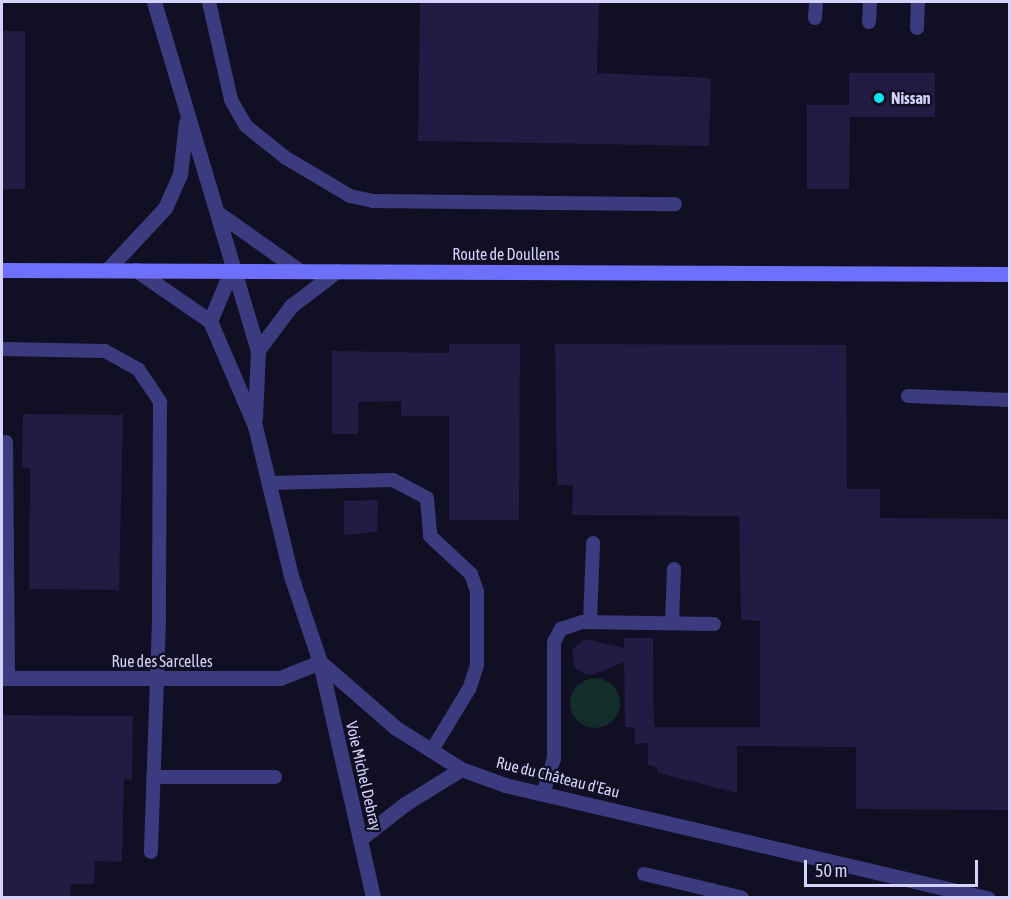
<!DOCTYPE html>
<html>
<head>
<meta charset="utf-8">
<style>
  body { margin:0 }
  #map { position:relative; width:1011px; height:899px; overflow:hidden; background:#110f23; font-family:"Asap Condensed",sans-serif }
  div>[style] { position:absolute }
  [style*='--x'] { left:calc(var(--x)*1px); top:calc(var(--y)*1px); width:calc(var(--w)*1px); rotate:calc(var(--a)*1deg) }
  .green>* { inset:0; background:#122d2a }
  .round { border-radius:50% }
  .building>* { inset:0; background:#221b43; transform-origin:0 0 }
  .lane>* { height:14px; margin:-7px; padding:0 7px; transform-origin:7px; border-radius:7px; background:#3b3c80 }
  .street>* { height:15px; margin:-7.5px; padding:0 7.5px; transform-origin:7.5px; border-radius:7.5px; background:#3b3c80 }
  .secondary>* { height:15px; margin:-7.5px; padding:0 7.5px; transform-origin:7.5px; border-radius:7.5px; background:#6c70fa }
  .dots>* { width:16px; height:16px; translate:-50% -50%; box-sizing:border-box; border:3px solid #110f23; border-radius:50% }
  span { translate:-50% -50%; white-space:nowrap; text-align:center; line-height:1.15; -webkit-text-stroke:5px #110f23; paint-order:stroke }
  .poi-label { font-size:16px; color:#d5d2fd; font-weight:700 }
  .left { translate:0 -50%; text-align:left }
  .street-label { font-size:16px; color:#d5d2fd }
  .frame { position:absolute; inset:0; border:3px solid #d5d2fd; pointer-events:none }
  .scale { position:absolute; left:804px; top:860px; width:174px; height:27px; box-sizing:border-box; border:3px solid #d5d2fd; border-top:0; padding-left:8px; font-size:18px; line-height:21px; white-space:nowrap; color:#d5d2fd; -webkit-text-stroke:4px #110f23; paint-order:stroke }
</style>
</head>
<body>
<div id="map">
  <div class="green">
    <div class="round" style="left:570px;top:678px;width:50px;height:50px"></div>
  </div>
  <div class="building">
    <div style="clip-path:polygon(420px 2px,599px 2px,597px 73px,711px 78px,709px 146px,418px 141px)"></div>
    <div style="left:2px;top:31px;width:23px;height:158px"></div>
    <div style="clip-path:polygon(849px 73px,935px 73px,935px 117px,850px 117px,849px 189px,807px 189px,807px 105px,849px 105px)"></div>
    <div style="clip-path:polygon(449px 344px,520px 344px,519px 520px,449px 520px,449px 416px,401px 416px,401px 401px,358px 402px,358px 434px,332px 434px,332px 351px,449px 353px)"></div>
    <div style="clip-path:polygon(555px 344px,846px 345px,847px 489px,880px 489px,880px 518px,1010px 519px,1010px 810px,856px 809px,856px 747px,737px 746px,737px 793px,658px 773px,657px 767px,648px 765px,648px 743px,635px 744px,634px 727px,625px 727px,624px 662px,592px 675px,585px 674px,575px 668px,572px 650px,585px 639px,624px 648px,624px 638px,653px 638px,654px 727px,760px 727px,760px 621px,741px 620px,739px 516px,572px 515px,573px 485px,557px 485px)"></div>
    <div style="clip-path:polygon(23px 414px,123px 415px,119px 590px,29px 589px,30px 468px,22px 467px)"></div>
    <div style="clip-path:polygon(378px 500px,377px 532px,344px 535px,344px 501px)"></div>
    <div style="clip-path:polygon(2px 715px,133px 716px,132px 780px,124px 779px,122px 862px,95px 861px,94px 884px,71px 884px,70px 897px,2px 897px)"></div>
  </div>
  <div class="lane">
    <div style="--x:209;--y:2;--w:100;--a:77.3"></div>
    <div style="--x:231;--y:100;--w:30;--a:60"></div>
    <div style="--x:246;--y:126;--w:51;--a:38.7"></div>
    <div style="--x:286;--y:158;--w:74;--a:30.7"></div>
    <div style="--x:350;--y:196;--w:24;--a:12"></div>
    <div style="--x:373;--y:201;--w:302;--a:0.6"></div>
    <div style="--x:815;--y:18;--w:16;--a:-86"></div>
    <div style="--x:869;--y:22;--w:20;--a:-87"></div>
    <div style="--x:917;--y:28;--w:26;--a:-88"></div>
    <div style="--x:2;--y:349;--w:103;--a:1.1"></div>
    <div style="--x:105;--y:351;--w:38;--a:29"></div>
    <div style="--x:138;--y:369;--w:40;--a:56"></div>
    <div style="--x:160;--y:402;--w:219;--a:90.3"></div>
    <div style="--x:159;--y:621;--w:231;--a:92"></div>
    <div style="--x:908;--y:396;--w:102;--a:2.2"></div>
    <div style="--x:6;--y:442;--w:236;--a:89.5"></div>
    <div style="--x:269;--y:483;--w:124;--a:-1.4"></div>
    <div style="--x:393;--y:480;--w:38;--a:28"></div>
    <div style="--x:427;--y:498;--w:38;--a:85"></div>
    <div style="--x:430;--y:536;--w:56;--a:42.8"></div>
    <div style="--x:471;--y:574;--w:18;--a:71"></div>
    <div style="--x:477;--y:591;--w:74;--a:90"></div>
    <div style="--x:477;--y:665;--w:25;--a:108"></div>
    <div style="--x:469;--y:689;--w:71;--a:121.2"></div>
    <div style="--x:590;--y:622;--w:79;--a:-87.8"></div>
    <div style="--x:672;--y:623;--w:54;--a:-87.9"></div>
    <div style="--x:153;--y:777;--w:122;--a:0"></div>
    <div style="--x:543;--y:794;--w:37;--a:-73"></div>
    <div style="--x:554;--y:759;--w:117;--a:-90"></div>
    <div style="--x:554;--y:642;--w:15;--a:-62"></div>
    <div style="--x:561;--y:629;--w:22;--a:-18"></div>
    <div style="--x:582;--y:622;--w:132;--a:0.9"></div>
    <div style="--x:644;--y:874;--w:69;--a:13.4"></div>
    <div style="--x:710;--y:898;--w:8;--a:-83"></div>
    <div style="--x:711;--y:890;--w:32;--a:14"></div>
  </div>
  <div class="street">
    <div style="--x:154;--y:2;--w:363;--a:73.4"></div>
    <div style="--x:258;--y:350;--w:68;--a:92.5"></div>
    <div style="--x:218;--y:213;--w:100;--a:35.3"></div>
    <div style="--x:107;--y:270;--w:85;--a:-46.9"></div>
    <div style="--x:165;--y:208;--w:36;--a:-66"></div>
    <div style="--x:180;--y:175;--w:53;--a:-83.5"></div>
    <div style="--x:136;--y:270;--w:90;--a:34.6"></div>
    <div style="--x:231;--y:271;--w:54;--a:112.8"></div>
    <div style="--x:210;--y:321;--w:114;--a:66.8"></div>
    <div style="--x:255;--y:426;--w:154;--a:76.5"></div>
    <div style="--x:291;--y:576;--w:91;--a:71.4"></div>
    <div style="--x:320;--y:662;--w:101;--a:41"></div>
    <div style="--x:396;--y:728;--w:77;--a:32.2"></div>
    <div style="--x:461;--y:769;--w:47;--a:20"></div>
    <div style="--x:505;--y:785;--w:496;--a:13.2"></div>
    <div style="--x:258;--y:350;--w:55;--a:-53.1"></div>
    <div style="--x:291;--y:306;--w:58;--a:-37.3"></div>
    <div style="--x:2;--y:678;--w:278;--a:0"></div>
    <div style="--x:280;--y:678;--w:43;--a:-21.8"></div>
    <div style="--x:320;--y:662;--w:242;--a:77.3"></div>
    <div style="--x:360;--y:839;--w:57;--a:-37.9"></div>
    <div style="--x:405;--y:804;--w:66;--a:-32"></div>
  </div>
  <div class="secondary">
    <div style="--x:2;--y:270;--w:1008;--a:0.23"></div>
  </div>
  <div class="dots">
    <div style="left:879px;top:98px;background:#08e7f3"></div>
  </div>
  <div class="poi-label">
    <span class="left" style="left:891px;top:98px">Nissan</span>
  </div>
  <div class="street-label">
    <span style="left:506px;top:254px">Route de Doullens</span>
    <span style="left:162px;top:661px">Rue des Sarcelles</span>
    <span style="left:364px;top:776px;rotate:77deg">Voie Michel Debray</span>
    <span style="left:558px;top:777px;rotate:14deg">Rue du Château d'Eau</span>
  </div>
  <div class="frame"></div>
  <div class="scale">50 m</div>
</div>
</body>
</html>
